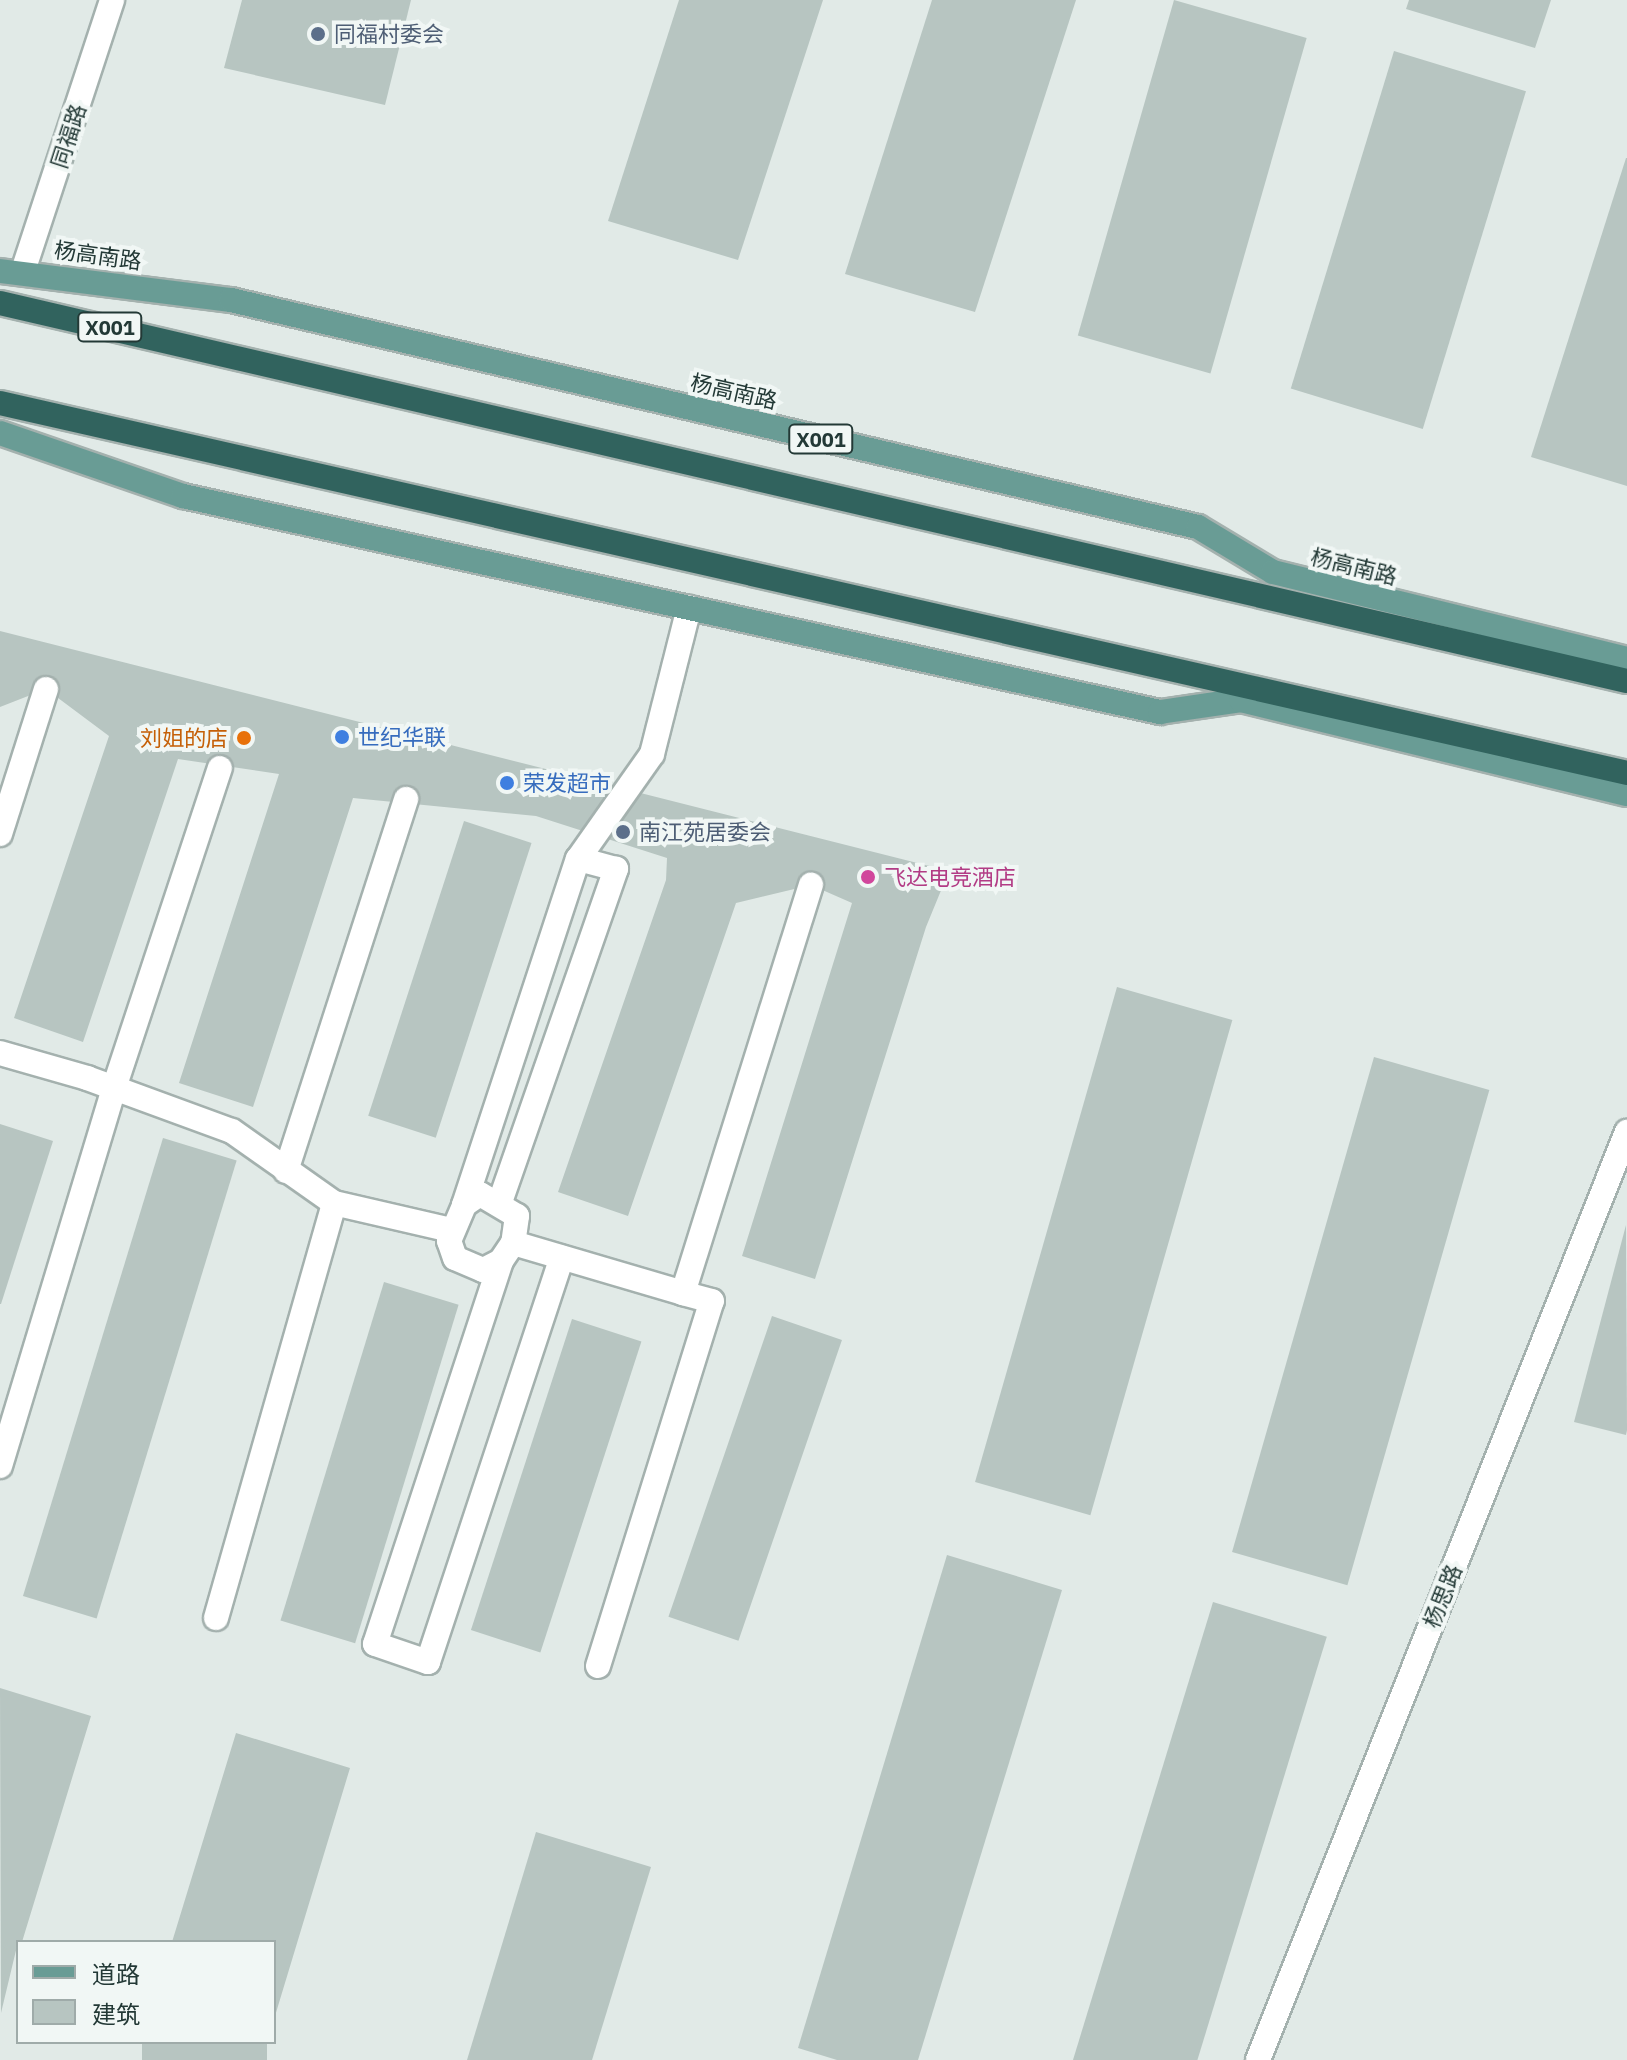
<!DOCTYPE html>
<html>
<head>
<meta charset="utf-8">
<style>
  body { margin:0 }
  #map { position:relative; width:1627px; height:2060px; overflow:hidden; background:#e1eae7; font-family:"IBM Plex Sans","Noto Sans SC",sans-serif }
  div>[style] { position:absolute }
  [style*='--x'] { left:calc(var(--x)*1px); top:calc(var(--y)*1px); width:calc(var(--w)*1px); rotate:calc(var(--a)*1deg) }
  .building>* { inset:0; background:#b7c5c1; transform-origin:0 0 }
  .roads { filter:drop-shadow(2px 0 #a4b1ae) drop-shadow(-2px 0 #a4b1ae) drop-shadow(0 2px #a4b1ae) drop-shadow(0 -2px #a4b1ae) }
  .minor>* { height:24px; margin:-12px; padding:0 12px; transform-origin:12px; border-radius:12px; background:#fff }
  .major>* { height:24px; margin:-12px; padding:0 12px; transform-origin:12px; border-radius:12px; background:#699c95 }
  .highway>* { height:24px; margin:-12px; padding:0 12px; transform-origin:12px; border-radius:12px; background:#31635e }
  .dots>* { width:22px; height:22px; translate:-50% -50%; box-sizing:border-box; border:4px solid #f1f7f5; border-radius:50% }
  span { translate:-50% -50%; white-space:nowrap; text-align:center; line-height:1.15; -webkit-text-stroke:8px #f1f7f5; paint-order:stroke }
  .shield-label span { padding:2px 6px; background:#f1f7f5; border:2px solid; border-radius:6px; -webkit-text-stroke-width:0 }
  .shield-label { font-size:20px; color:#233936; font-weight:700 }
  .service-label { font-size:22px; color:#4e5e75 }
  .left { translate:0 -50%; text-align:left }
  .street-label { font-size:22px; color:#233936 }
  .shop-label { font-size:22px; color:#366cbe }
  .food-label { font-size:22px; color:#c56008 }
  .right { translate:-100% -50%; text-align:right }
  .hotel-label { font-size:22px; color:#b23c85 }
  .legend { position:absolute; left:16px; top:1940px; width:260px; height:104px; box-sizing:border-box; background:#f1f7f5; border:2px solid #9faba9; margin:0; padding:10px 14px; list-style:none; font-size:24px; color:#233936 }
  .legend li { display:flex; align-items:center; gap:16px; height:40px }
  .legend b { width:40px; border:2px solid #9faba9 }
</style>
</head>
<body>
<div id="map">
  <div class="building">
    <div style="clip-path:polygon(242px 0,411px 0,385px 105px,224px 68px)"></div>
    <div style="clip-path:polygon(679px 0,823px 0,738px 260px,608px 221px)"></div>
    <div style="clip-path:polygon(932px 0,1076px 0,975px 312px,845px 274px)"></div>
    <div style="left:1174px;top:0;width:138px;height:349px;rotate:16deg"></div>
    <div style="clip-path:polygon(1409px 0,1551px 0,1535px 48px,1406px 9px)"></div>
    <div style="left:1394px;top:51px;width:138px;height:353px;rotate:17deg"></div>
    <div style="clip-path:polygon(1626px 158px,1627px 158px,1627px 486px,1531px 457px)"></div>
    <div style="clip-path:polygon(0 631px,949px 871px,926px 927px,815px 1279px,742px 1256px,852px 903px,811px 885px,736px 903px,628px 1216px,558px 1192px,666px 880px,667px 858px,536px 816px,353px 798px,253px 1107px,179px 1083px,279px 774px,178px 759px,83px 1042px,14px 1018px,109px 736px,46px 689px,0 707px)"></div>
    <div style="left:464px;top:821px;width:71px;height:310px;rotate:18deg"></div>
    <div style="left:1117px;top:987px;width:120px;height:515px;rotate:16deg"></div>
    <div style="left:1374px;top:1057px;width:120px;height:515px;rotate:16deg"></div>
    <div style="clip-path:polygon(0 1124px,53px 1141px,1px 1304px,0 1304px)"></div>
    <div style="left:163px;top:1138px;width:77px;height:479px;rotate:17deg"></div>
    <div style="clip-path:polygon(1626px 1225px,1627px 1430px,1626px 1435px,1574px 1422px)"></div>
    <div style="left:384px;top:1282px;width:78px;height:354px;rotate:17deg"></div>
    <div style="left:772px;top:1316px;width:74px;height:318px;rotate:19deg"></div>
    <div style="left:572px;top:1319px;width:73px;height:327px;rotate:18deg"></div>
    <div style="clip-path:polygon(947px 1555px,1062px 1590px,918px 2060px,837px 2060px,798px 2048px)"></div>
    <div style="left:1213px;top:1602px;width:119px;height:479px;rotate:17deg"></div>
    <div style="clip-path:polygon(0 1688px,91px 1716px,22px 1942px,18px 1942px,1px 2013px)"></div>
    <div style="clip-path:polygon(236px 1733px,350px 1768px,275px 2016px,274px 1942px,172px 1942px)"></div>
    <div style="clip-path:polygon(536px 1832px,651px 1867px,592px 2060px,467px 2060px)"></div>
    <div style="left:142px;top:2042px;width:125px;height:19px"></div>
  </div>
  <div class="roads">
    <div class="minor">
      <div style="--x:23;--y:271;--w:285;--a:-71.8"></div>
      <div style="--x:0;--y:834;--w:152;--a:-72.4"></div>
      <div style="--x:0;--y:1053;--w:91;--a:16"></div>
      <div style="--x:87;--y:1078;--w:154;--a:20.1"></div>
      <div style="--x:232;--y:1131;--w:125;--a:35.2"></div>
      <div style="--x:334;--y:1203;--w:120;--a:13"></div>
      <div style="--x:286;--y:1171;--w:391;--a:-72.1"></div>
      <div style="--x:480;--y:1194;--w:43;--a:30.7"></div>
      <div style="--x:517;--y:1216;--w:27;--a:98"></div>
      <div style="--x:513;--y:1243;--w:22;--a:124"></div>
      <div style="--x:501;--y:1261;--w:20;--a:153"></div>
      <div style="--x:483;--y:1270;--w:30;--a:-157"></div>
      <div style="--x:455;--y:1258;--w:18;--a:-109"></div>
      <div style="--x:449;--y:1241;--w:39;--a:-67"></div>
      <div style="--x:464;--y:1205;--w:19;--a:-35"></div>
      <div style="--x:500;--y:1202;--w:353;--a:-70.8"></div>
      <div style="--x:616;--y:869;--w:39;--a:-165"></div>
      <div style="--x:464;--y:1205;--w:364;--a:-71.8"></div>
      <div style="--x:578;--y:859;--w:128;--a:-54.8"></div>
      <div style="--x:652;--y:754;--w:151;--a:-75.8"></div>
      <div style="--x:513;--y:1243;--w:177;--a:16.4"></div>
      <div style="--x:683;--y:1293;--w:428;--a:-72.6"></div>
      <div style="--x:501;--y:1261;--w:403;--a:108.2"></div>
      <div style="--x:375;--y:1644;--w:56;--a:18.8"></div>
      <div style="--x:428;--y:1662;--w:426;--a:-71.7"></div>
      <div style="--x:0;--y:1466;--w:395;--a:-73.2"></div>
      <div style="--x:114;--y:1088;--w:337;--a:-71.7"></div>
      <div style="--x:216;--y:1618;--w:431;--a:-74.1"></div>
      <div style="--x:598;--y:1666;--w:382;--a:-72.7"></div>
      <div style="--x:712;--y:1301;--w:30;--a:-165"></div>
      <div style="--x:1258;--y:2060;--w:999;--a:-68.32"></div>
    </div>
    <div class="major">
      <div style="--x:0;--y:271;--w:233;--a:7.2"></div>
      <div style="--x:231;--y:300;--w:993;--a:13.21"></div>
      <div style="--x:1198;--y:527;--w:87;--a:31"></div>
      <div style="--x:1273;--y:572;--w:365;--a:13.8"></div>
      <div style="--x:0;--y:433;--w:194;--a:19"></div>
      <div style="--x:183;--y:496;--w:1001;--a:12.47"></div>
      <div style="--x:1160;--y:712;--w:82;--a:-8.4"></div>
      <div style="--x:1241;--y:700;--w:397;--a:13.7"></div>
    </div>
    <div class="highway">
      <div style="--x:0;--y:303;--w:1670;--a:13.08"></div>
      <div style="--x:0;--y:403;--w:1669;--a:12.81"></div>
    </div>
  </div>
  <div class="dots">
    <div style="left:318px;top:34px;background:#5c6f8a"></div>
    <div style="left:342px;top:737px;background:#3f7fe0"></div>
    <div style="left:244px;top:738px;background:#e8710a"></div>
    <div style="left:507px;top:783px;background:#3f7fe0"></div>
    <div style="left:623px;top:832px;background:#5c6f8a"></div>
    <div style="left:868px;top:877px;background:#d1479c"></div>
  </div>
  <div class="shield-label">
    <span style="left:110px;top:327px">X001</span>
    <span style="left:821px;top:439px">X001</span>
  </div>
  <div class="service-label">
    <span class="left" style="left:334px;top:34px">同福村委会</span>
    <span class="left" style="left:639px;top:832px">南江苑居委会</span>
  </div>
  <div class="street-label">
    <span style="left:68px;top:136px;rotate:-72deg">同福路</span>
    <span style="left:98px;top:255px;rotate:8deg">杨高南路</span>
    <span style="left:734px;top:391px;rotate:13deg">杨高南路</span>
    <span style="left:1354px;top:566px;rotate:14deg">杨高南路</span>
    <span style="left:1442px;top:1596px;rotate:-68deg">杨思路</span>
  </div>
  <div class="shop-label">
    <span class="left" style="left:358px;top:737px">世纪华联</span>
    <span class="left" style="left:523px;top:783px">荣发超市</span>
  </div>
  <div class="food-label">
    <span class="right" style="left:228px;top:738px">刘姐的店</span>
  </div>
  <div class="hotel-label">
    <span class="left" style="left:884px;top:877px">飞达电竞酒店</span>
  </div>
  <ul class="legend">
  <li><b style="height:10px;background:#699c95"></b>道路</li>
  <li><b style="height:22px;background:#b7c5c1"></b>建筑</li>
  </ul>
</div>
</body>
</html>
